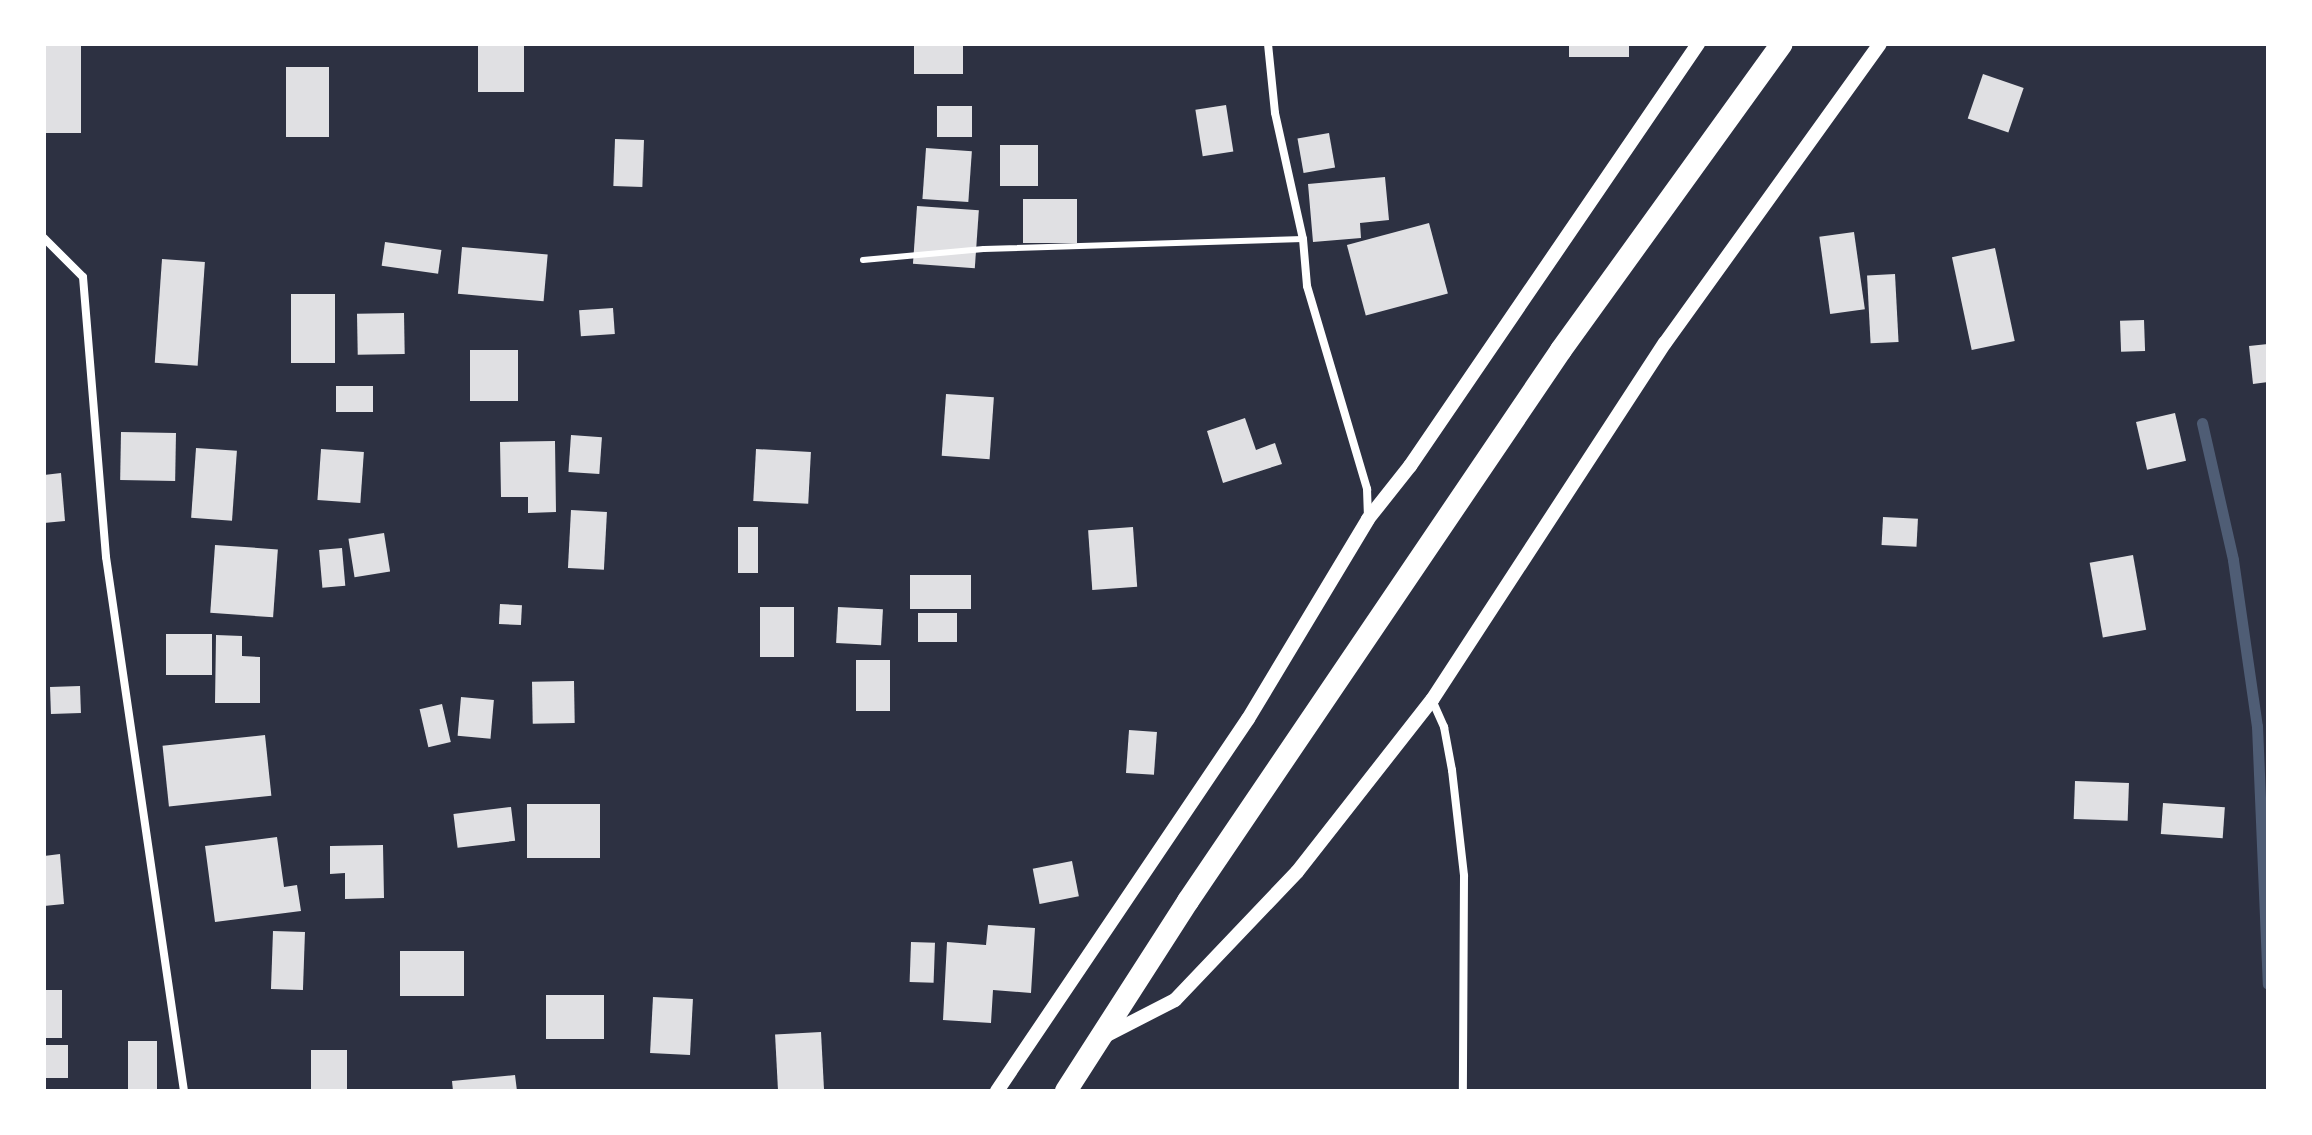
<!DOCTYPE html>
<html>
<head>
<meta charset="utf-8">
<style>
  body { margin:0 }
  #map { position:relative; width:2312px; height:1135px; overflow:hidden; background:#2d3142; font-family:Mulish,sans-serif }
  div>[style] { position:absolute }
  [style*='--x'] { left:calc(var(--x)*1px); top:calc(var(--y)*1px); width:calc(var(--w)*1px); rotate:calc(var(--a)*1deg) }
  .stream>* { height:11px; margin:-5.5px; padding:0 5.5px; transform-origin:5.5px; border-radius:5.5px; background:#4f5d75 }
  .building>* { inset:0; background:#e0e0e3; transform-origin:0 0 }
  .service>* { height:6px; margin:-3px; padding:0 3px; transform-origin:3px; border-radius:3px; background:#fff }
  .minor>* { height:8px; margin:-4px; padding:0 4px; transform-origin:4px; border-radius:4px; background:#fff }
  .tertiary>* { height:14px; margin:-7px; padding:0 7px; transform-origin:7px; border-radius:7px; background:#fff }
  .trunk>* { height:22px; margin:-11px; padding:0 11px; transform-origin:11px; border-radius:11px; background:#fff }
  span { translate:-50% -50%; white-space:nowrap; text-align:center; line-height:1.15; -webkit-text-stroke:6px #fff; paint-order:stroke }
  .frame { position:absolute; inset:0; border:46px solid #fff; pointer-events:none }
</style>
</head>
<body>
<div id="map">
  <div class="stream">
    <div style="--x:2202;--y:423;--w:140;--a:77.2"></div>
    <div style="--x:2233;--y:560;--w:168;--a:81.8"></div>
    <div style="--x:2257;--y:726;--w:258;--a:87.6"></div>
  </div>
  <div class="building">
    <div style="left:44px;top:44px;width:37px;height:89px"></div>
    <div style="left:478px;top:44px;width:46px;height:48px"></div>
    <div style="left:914px;top:44px;width:49px;height:30px"></div>
    <div style="left:1569px;top:44px;width:60px;height:13px"></div>
    <div style="left:286px;top:67px;width:43px;height:70px"></div>
    <div style="left:1983px;top:74px;width:43px;height:47px;rotate:19deg"></div>
    <div style="left:1226px;top:105px;width:47px;height:31px;rotate:81deg"></div>
    <div style="left:937px;top:106px;width:35px;height:31px"></div>
    <div style="left:1329px;top:133px;width:35px;height:32px;rotate:80deg"></div>
    <div style="left:615px;top:139px;width:29px;height:47px;rotate:2deg"></div>
    <div style="left:1000px;top:145px;width:38px;height:41px"></div>
    <div style="left:926px;top:148px;width:46px;height:51px;rotate:4deg"></div>
    <div style="clip-path:polygon(1385px 177px,1389px 220px,1360px 223px,1361px 238px,1313px 242px,1308px 184px)"></div>
    <div style="left:1023px;top:199px;width:54px;height:44px"></div>
    <div style="left:917px;top:206px;width:62px;height:58px;rotate:4deg"></div>
    <div style="left:1429px;top:223px;width:73px;height:85px;rotate:75deg"></div>
    <div style="left:1854px;top:232px;width:78px;height:35px;rotate:82deg"></div>
    <div style="left:385px;top:242px;width:57px;height:24px;rotate:8deg"></div>
    <div style="left:462px;top:247px;width:86px;height:47px;rotate:5deg"></div>
    <div style="left:1995px;top:248px;width:95px;height:44px;rotate:78deg"></div>
    <div style="left:162px;top:259px;width:43px;height:104px;rotate:4deg"></div>
    <div style="left:1895px;top:274px;width:68px;height:28px;rotate:87deg"></div>
    <div style="left:291px;top:294px;width:44px;height:69px"></div>
    <div style="left:613px;top:308px;width:26px;height:34px;rotate:86deg"></div>
    <div style="left:404px;top:313px;width:41px;height:47px;rotate:89deg"></div>
    <div style="left:2144px;top:320px;width:31px;height:24px;rotate:88deg"></div>
    <div style="clip-path:polygon(2268px 344px,2268px 382px,2253px 384px,2249px 346px)"></div>
    <div style="left:470px;top:350px;width:48px;height:51px"></div>
    <div style="left:336px;top:386px;width:37px;height:26px"></div>
    <div style="left:946px;top:394px;width:48px;height:62px;rotate:4deg"></div>
    <div style="left:2175px;top:413px;width:49px;height:40px;rotate:77deg"></div>
    <div style="clip-path:polygon(1245px 418px,1256px 450px,1275px 443px,1282px 464px,1223px 483px,1207px 431px)"></div>
    <div style="left:121px;top:432px;width:55px;height:48px;rotate:1deg"></div>
    <div style="left:571px;top:435px;width:31px;height:37px;rotate:4deg"></div>
    <div style="clip-path:polygon(555px 441px,556px 512px,528px 513px,528px 497px,501px 497px,500px 442px)"></div>
    <div style="left:196px;top:448px;width:41px;height:70px;rotate:4deg"></div>
    <div style="left:321px;top:449px;width:43px;height:51px;rotate:4deg"></div>
    <div style="left:756px;top:449px;width:55px;height:52px;rotate:3deg"></div>
    <div style="clip-path:polygon(61px 473px,65px 521px,44px 523px,44px 475px)"></div>
    <div style="left:571px;top:510px;width:36px;height:58px;rotate:3deg"></div>
    <div style="left:1883px;top:517px;width:35px;height:28px;rotate:3deg"></div>
    <div style="left:738px;top:527px;width:20px;height:46px"></div>
    <div style="left:1133px;top:527px;width:60px;height:45px;rotate:86deg"></div>
    <div style="left:384px;top:533px;width:39px;height:36px;rotate:81deg"></div>
    <div style="left:215px;top:545px;width:63px;height:68px;rotate:4deg"></div>
    <div style="left:342px;top:548px;width:38px;height:23px;rotate:85deg"></div>
    <div style="left:2133px;top:555px;width:76px;height:44px;rotate:80deg"></div>
    <div style="left:971px;top:575px;width:34px;height:61px;rotate:90deg"></div>
    <div style="left:500px;top:604px;width:22px;height:20px;rotate:3deg"></div>
    <div style="left:760px;top:607px;width:34px;height:50px"></div>
    <div style="left:838px;top:607px;width:45px;height:36px;rotate:3deg"></div>
    <div style="left:918px;top:613px;width:39px;height:29px"></div>
    <div style="left:166px;top:634px;width:46px;height:41px"></div>
    <div style="clip-path:polygon(216px 635px,242px 636px,242px 656px,260px 657px,260px 703px,215px 703px)"></div>
    <div style="left:856px;top:660px;width:34px;height:51px"></div>
    <div style="left:574px;top:681px;width:42px;height:42px;rotate:89deg"></div>
    <div style="left:80px;top:686px;width:27px;height:30px;rotate:88deg"></div>
    <div style="left:461px;top:697px;width:33px;height:39px;rotate:5deg"></div>
    <div style="left:442px;top:704px;width:39px;height:23px;rotate:77deg"></div>
    <div style="left:1129px;top:730px;width:28px;height:43px;rotate:4deg"></div>
    <div style="left:265px;top:735px;width:61px;height:103px;rotate:84deg"></div>
    <div style="left:2075px;top:781px;width:54px;height:38px;rotate:2deg"></div>
    <div style="left:2163px;top:803px;width:62px;height:31px;rotate:4deg"></div>
    <div style="left:527px;top:804px;width:73px;height:54px"></div>
    <div style="left:511px;top:807px;width:34px;height:58px;rotate:83deg"></div>
    <div style="clip-path:polygon(277px 837px,284px 887px,297px 885px,301px 911px,215px 922px,205px 846px)"></div>
    <div style="clip-path:polygon(383px 845px,384px 898px,345px 899px,345px 873px,330px 874px,330px 846px)"></div>
    <div style="clip-path:polygon(60px 854px,64px 904px,44px 906px,44px 856px)"></div>
    <div style="left:1072px;top:861px;width:36px;height:40px;rotate:79deg"></div>
    <div style="clip-path:polygon(988px 925px,1035px 928px,1031px 993px,993px 990px,991px 1023px,943px 1020px,947px 942px,986px 945px)"></div>
    <div style="left:273px;top:931px;width:32px;height:58px;rotate:2deg"></div>
    <div style="left:911px;top:942px;width:24px;height:40px;rotate:2deg"></div>
    <div style="left:464px;top:951px;width:45px;height:64px;rotate:90deg"></div>
    <div style="left:44px;top:990px;width:18px;height:48px"></div>
    <div style="left:546px;top:995px;width:58px;height:44px"></div>
    <div style="left:653px;top:997px;width:40px;height:56px;rotate:3deg"></div>
    <div style="left:821px;top:1032px;width:59px;height:46px;rotate:87deg"></div>
    <div style="left:128px;top:1041px;width:29px;height:50px"></div>
    <div style="left:44px;top:1045px;width:24px;height:33px"></div>
    <div style="left:311px;top:1050px;width:36px;height:41px"></div>
    <div style="clip-path:polygon(515px 1075px,517px 1091px,453px 1091px,452px 1081px)"></div>
  </div>
  <div class="service">
    <div style="--x:863;--y:260;--w:121;--a:-5.2"></div>
    <div style="--x:984;--y:249;--w:319;--a:-1.8"></div>
  </div>
  <div class="minor">
    <div style="--x:1268;--y:44;--w:69;--a:84.2"></div>
    <div style="--x:1275;--y:113;--w:129;--a:77.5"></div>
    <div style="--x:1303;--y:239;--w:47;--a:85.1"></div>
    <div style="--x:1307;--y:286;--w:212;--a:73.5"></div>
    <div style="--x:1367;--y:489;--w:29;--a:88"></div>
    <div style="--x:44;--y:238;--w:55;--a:45"></div>
    <div style="--x:83;--y:277;--w:281;--a:85.3"></div>
    <div style="--x:106;--y:557;--w:540;--a:81.69"></div>
    <div style="--x:1432;--y:700;--w:30;--a:66"></div>
    <div style="--x:1444;--y:727;--w:44;--a:79.5"></div>
    <div style="--x:1452;--y:770;--w:107;--a:83.5"></div>
    <div style="--x:1464;--y:876;--w:215;--a:90.3"></div>
  </div>
  <div class="tertiary">
    <div style="--x:1103;--y:1037;--w:81;--a:-27.2"></div>
    <div style="--x:1175;--y:1000;--w:177;--a:-46.4"></div>
    <div style="--x:1297;--y:872;--w:219;--a:-51.9"></div>
    <div style="--x:1432;--y:700;--w:426;--a:-56.9"></div>
    <div style="--x:1665;--y:343;--w:368;--a:-54.3"></div>
    <div style="--x:997;--y:1091;--w:449;--a:-56"></div>
    <div style="--x:1248;--y:719;--w:233;--a:-59"></div>
    <div style="--x:1368;--y:519;--w:68;--a:-51.6"></div>
    <div style="--x:1410;--y:466;--w:511;--a:-55.69"></div>
  </div>
  <div class="trunk">
    <div style="--x:1066;--y:1091;--w:226;--a:-57.3"></div>
    <div style="--x:1188;--y:901;--w:665;--a:-55.9"></div>
    <div style="--x:1561;--y:350;--w:377;--a:-54.2"></div>
  </div>
  <div class="frame"></div>
</div>
</body>
</html>
